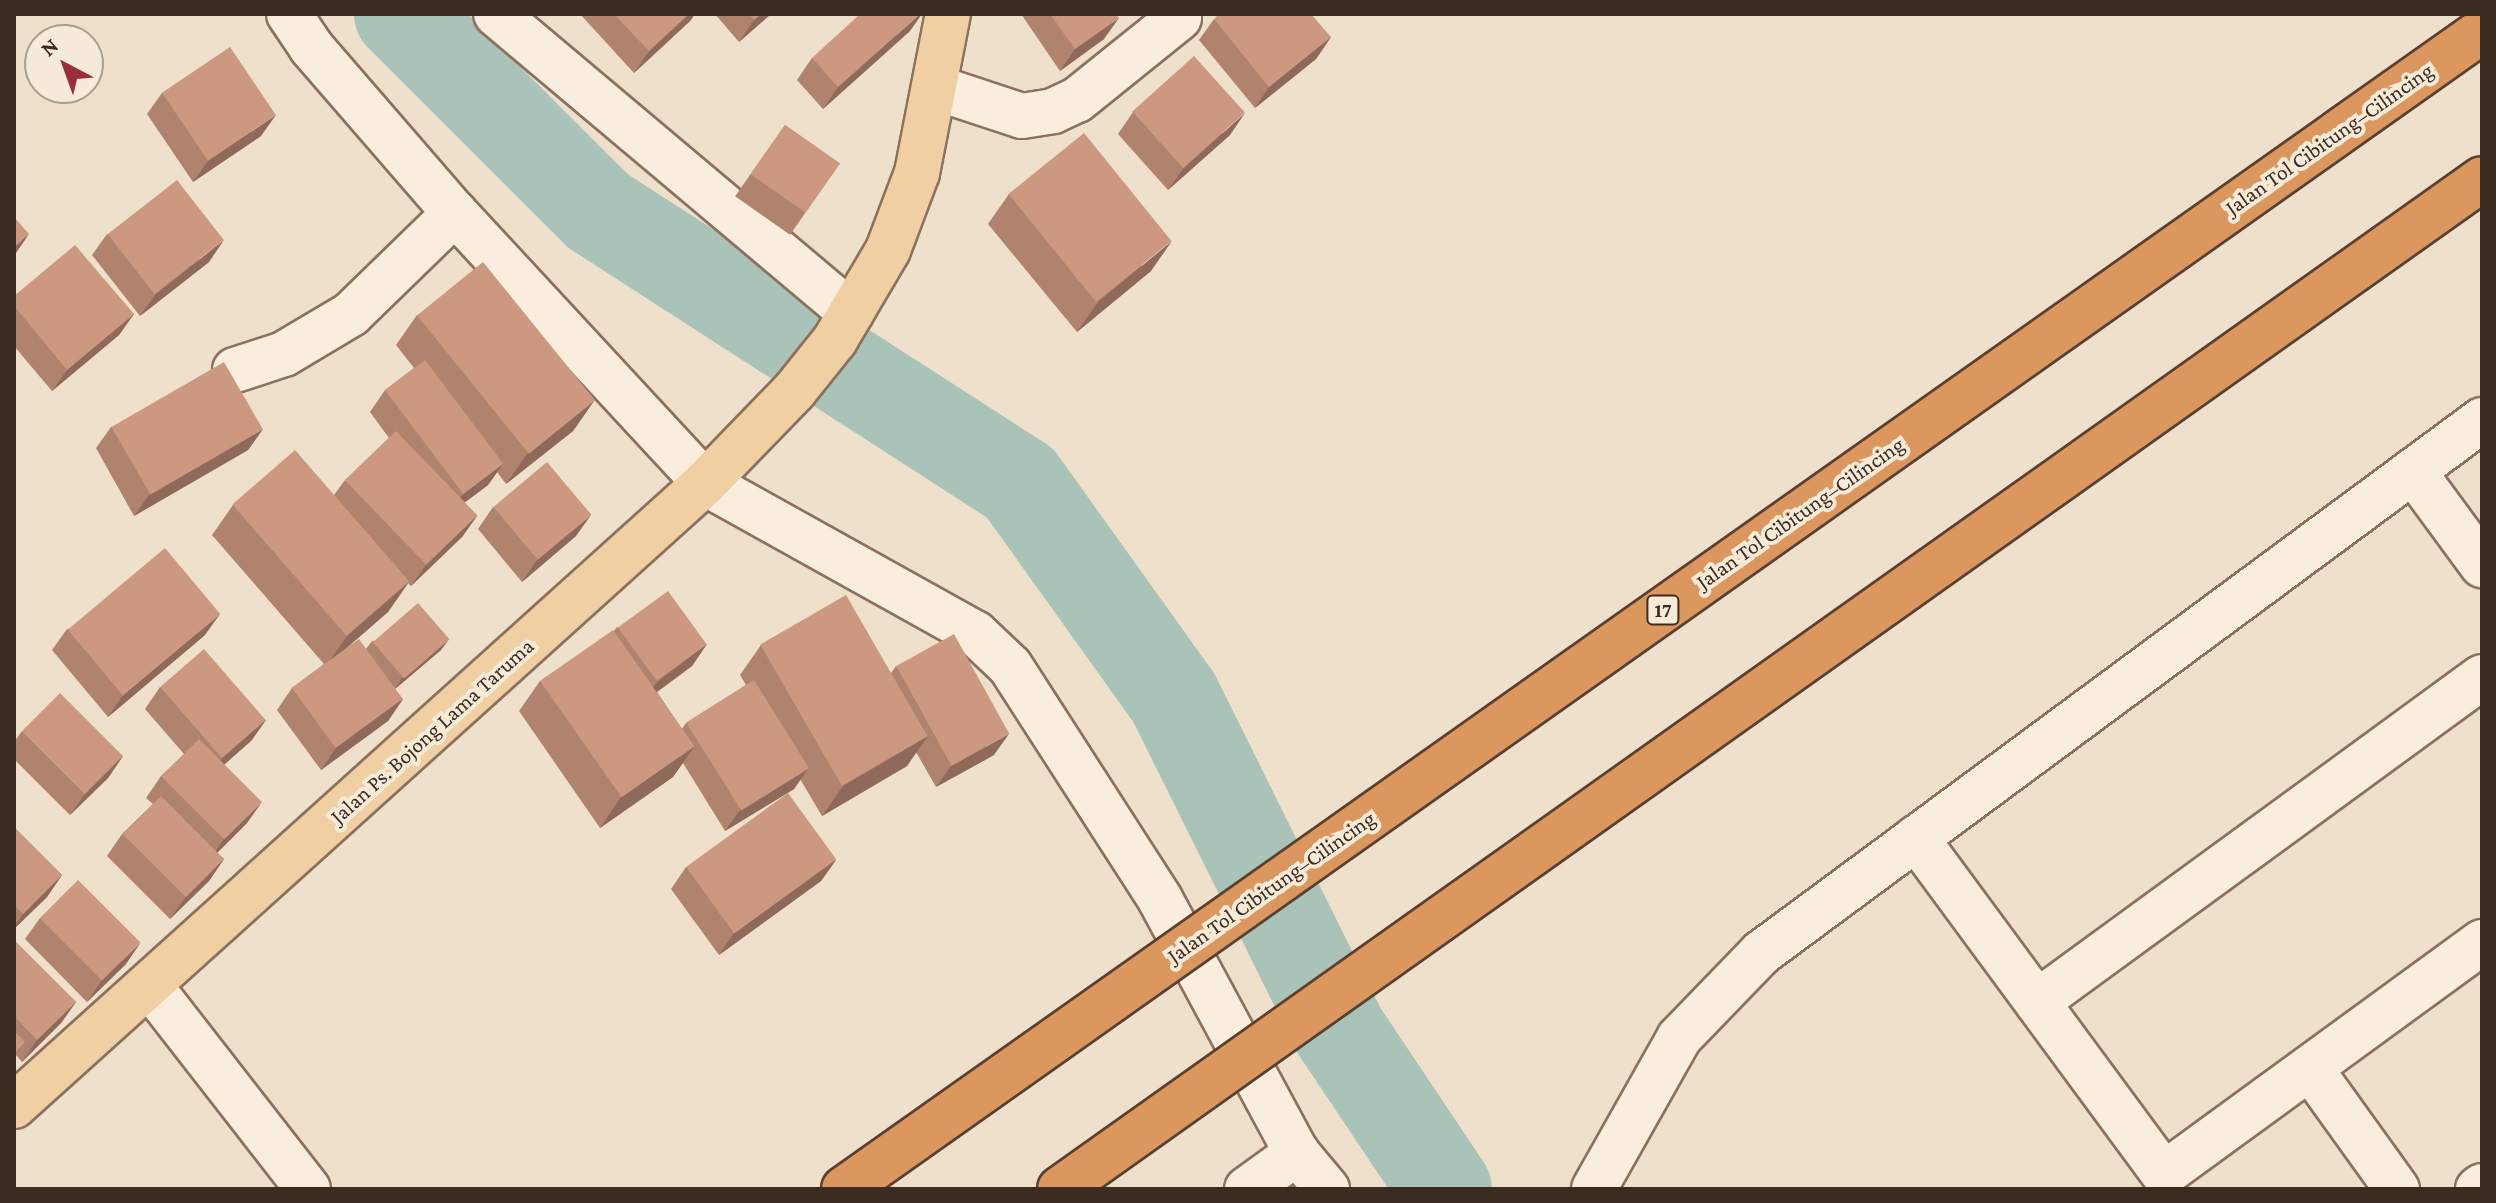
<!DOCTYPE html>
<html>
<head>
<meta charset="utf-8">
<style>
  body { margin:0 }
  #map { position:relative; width:2496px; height:1203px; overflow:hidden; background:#eee0ca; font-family:"Crimson Pro",serif }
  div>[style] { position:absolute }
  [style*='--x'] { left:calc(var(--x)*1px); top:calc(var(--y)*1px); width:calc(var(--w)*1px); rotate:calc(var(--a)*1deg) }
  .river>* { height:94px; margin:-47px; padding:0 47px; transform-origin:47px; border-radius:47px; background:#aac3b9 }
  .roads { filter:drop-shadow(2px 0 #8b715e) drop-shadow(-2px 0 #8b715e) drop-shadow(0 2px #8b715e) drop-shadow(0 -2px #8b715e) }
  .street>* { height:44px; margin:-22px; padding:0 22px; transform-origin:22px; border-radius:22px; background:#f9eedd }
  .primary>* { height:44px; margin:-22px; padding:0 22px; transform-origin:22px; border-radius:22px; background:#f0d0a3 }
  .bridges { filter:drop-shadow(2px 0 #594032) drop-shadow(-2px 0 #594032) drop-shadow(0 2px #594032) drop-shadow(0 -2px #594032) }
  .highway-bridge>* { height:44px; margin:-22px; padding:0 22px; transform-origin:22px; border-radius:22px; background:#db975d }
  .wall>* { inset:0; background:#af836e; transform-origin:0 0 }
  .shaded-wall>* { inset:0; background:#8f6a5a }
  .building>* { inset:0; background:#cc9880; transform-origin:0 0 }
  span { translate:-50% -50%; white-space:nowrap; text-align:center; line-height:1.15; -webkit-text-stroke:8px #f6ebd9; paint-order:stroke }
  .shield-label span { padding:2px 6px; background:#f6ebd9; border:2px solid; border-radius:6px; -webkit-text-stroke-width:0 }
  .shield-label { font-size:20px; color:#3c2b21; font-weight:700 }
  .street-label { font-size:22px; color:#3c2b21 }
  .frame { position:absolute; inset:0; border:16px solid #3c2b21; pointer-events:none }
  .north { position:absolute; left:24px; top:24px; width:80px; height:80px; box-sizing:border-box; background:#f6ebd9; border:2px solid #ac9e8f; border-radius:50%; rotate:319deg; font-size:22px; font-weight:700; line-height:32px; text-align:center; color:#3c2b21 }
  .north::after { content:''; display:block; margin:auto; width:28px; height:36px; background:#992f3a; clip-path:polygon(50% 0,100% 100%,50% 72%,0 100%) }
</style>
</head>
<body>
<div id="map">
  <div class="river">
    <div style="--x:401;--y:14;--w:279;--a:45"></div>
    <div style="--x:598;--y:211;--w:502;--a:32.8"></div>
    <div style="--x:1020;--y:483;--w:264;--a:54.4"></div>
    <div style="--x:1174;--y:698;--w:369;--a:63.6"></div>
    <div style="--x:1338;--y:1029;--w:192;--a:56.2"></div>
  </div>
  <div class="roads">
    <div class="street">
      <div style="--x:289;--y:14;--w:40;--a:56"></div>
      <div style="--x:311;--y:47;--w:220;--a:49.1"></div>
      <div style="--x:496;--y:14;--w:464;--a:40.1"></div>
      <div style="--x:937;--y:88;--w:89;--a:18.2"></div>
      <div style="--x:1022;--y:116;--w:31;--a:-9"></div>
      <div style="--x:1053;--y:111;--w:26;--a:-25"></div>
      <div style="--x:1077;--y:100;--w:131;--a:-38.8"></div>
      <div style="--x:235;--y:370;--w:52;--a:-18.1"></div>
      <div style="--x:284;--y:354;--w:78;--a:-30.8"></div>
      <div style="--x:351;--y:314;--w:145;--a:-44.2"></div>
      <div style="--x:455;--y:213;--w:368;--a:47.2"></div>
      <div style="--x:705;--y:483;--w:309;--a:29.1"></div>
      <div style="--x:975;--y:633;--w:48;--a:43.3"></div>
      <div style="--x:1010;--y:666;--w:277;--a:57.2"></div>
      <div style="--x:1160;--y:899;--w:289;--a:61.7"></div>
      <div style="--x:1297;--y:1153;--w:47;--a:50.2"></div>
      <div style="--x:2413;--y:471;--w:117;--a:53.7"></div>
      <div style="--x:1916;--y:838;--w:418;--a:53.6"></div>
      <div style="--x:2164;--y:1174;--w:394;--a:-36.1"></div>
      <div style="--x:150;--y:986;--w:257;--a:52.1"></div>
      <div style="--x:2037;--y:1002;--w:551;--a:-36.14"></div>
      <div style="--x:2310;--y:1068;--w:149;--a:54.3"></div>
      <div style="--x:1247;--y:1189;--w:62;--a:-35.8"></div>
      <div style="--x:1594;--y:1189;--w:173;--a:-60.6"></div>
      <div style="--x:1679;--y:1038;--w:118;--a:-46"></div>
      <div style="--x:1761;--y:953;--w:897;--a:-36.47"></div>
      <div style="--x:2478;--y:1189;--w:5;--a:-37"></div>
    </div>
    <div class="primary">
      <div style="--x:14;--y:1106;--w:930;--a:-42.04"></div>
      <div style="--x:705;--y:483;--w:129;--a:-45.9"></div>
      <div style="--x:795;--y:390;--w:64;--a:-51.3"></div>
      <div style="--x:835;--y:340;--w:104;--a:-59.5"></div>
      <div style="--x:888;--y:250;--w:82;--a:-69.4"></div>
      <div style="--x:917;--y:173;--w:162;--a:-79"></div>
    </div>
  </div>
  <div class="bridges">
    <div class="highway-bridge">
      <div style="--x:844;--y:1189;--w:2006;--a:-35.26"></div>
      <div style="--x:1060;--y:1189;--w:1744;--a:-35.38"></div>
    </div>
  </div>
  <div class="wall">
    <div style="clip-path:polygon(580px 14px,695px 14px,690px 21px,634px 73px)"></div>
    <div style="clip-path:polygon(715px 14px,771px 14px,739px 42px)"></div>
    <div style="clip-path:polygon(1021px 14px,1116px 14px,1104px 39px,1060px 71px)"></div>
    <div style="clip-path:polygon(1214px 19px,1331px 37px,1316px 59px,1255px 108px,1199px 40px)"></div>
    <div style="clip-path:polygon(910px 31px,823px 109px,797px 80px,812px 58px)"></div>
    <div style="clip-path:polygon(162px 93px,261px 136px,193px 182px,147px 114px)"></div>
    <div style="clip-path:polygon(1133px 112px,1230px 135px,1168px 190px,1118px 134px)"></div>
    <div style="left:785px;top:125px;width:67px;height:87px;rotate:35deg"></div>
    <div style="clip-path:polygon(1009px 194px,1151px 271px,1077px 332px,988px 224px)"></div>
    <div style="clip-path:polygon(107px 234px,209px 262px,140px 316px,92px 255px)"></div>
    <div style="clip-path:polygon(14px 296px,134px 314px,119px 335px,52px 391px,14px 346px)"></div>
    <div style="clip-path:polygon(417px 315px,594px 401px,573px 431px,506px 484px,497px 472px,488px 485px,464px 503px,477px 516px,462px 537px,411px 586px,408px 583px,388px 612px,344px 650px,366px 649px,372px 641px,449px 639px,441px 650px,395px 689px,403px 699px,388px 721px,321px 770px,277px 710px,292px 688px,324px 664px,212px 535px,233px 505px,334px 495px,345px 480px,389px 438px,370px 412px,385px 390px,414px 368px,396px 345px)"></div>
    <div style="clip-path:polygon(111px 427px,263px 429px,248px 450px,134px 516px,96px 448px)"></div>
    <div style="clip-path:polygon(493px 507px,576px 536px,522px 582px,478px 529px)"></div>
    <div style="clip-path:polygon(617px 627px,707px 644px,692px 666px,657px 692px,682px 729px,686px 723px,746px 685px,740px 675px,761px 645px,891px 673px,896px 666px,994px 755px,936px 787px,916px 752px,907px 766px,822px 816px,800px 779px,794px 789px,725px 831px,683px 763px,673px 777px,600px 828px,519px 711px,540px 681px,614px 631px)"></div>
    <div style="clip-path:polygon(67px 629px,205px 635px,108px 717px,52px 650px)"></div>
    <div style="clip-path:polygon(160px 687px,266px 720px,251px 741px,224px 764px,247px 823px,217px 853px,224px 859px,209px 881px,170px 919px,107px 856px,122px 834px,153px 804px,146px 798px,161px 776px,184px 754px,145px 709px)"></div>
    <div style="clip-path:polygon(22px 731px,123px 756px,108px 778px,70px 815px,14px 759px,14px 742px)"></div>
    <div style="clip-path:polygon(14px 827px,62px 875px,47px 897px,14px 929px)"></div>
    <div style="clip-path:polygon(836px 860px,821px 881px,719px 955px,671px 889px,686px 867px)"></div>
    <div style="clip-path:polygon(40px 918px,126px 964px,87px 1002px,25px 939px)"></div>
    <div style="clip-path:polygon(14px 940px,76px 1002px,61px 1023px,22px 1062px,16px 1055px,14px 1059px)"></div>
  </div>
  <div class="shaded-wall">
    <div style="clip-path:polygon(689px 14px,695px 14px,690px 21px,634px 73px,649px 51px)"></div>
    <div style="clip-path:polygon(761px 14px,771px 14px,739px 42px,754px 20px)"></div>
    <div style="clip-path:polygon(920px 14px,922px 14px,910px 31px,823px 109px,838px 87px)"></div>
    <div style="clip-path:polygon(1119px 18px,1104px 39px,1060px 71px,1075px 49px)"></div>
    <div style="clip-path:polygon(1331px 37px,1316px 59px,1255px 108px,1269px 87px)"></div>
    <div style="clip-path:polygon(1245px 113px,1230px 135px,1168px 190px,1183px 169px)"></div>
    <div style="clip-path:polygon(276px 115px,261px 136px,193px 182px,208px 161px)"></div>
    <div style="clip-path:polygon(29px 234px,14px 256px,14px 247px)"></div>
    <div style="clip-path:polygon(224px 240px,209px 262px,140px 316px,155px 295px)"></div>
    <div style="clip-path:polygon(1172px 241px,1151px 271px,1077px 332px,1098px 302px)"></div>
    <div style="clip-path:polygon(134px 314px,119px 335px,52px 391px,67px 370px)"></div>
    <div style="clip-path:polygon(594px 401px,573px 431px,506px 484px,527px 454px)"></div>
    <div style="clip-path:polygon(263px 429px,248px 450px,134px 516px,149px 495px)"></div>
    <div style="clip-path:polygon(503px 464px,488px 485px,448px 515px,463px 494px)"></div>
    <div style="clip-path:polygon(591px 515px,576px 536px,522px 582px,537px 560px)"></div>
    <div style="clip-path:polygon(477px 516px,462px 537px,411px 586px,426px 565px)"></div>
    <div style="clip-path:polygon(409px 582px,388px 612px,326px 666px,347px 636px)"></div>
    <div style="clip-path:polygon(220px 614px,205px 635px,108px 717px,123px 695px)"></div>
    <div style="clip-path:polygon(449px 639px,441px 650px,395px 689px,402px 678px)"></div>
    <div style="clip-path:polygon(707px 644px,692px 666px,642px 703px,657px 682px)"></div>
    <div style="clip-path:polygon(403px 699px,388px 721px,321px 770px,336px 748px)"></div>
    <div style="clip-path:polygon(266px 720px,251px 741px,207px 780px,222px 758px)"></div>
    <div style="clip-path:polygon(1009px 734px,994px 755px,936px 787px,951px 766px)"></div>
    <div style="clip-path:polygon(928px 736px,907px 766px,822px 816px,843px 786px)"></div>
    <div style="clip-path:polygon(694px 747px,673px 777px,600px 828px,621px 797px)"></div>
    <div style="clip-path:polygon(123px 756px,108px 778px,70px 815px,85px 794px)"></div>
    <div style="clip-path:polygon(809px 768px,794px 789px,725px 831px,740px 810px)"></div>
    <div style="clip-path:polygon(262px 802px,247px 823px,208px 862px,223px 840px)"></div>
    <div style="clip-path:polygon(224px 859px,209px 881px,170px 919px,185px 898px)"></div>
    <div style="clip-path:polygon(836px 860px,821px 881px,719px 955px,734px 933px)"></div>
    <div style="clip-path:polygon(62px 875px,47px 897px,14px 929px,14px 927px,23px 914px)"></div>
    <div style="clip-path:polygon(141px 942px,126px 964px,87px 1002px,102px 980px)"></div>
    <div style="clip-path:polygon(76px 1002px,61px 1023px,22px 1062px,37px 1040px)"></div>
  </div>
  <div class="building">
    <div style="clip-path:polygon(614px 14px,689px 14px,649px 51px)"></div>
    <div style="clip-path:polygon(749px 14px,761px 14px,754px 20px)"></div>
    <div style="clip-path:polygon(860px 14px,920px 14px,838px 87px,812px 58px)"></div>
    <div style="clip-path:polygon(1050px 14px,1116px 14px,1119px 18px,1075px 49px)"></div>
    <div style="clip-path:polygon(1219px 14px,1311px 14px,1331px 37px,1269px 87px,1214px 19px)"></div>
    <div style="left:230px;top:47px;width:82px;height:82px;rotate:56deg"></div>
    <div style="left:1194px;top:56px;width:76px;height:83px;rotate:48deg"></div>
    <div style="left:785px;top:125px;width:67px;height:60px;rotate:35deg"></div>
    <div style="left:1084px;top:133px;width:139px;height:97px;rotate:51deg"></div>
    <div style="left:177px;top:180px;width:76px;height:88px;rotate:52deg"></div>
    <div style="clip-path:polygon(14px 217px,29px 234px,14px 247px)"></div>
    <div style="clip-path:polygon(75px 245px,134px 314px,67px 370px,14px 306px,14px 296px)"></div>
    <div style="left:483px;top:262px;width:178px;height:85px;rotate:51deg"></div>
    <div style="left:425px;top:360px;width:130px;height:50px;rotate:53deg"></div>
    <div style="left:224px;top:362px;width:78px;height:130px;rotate:60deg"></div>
    <div style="left:396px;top:431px;width:117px;height:71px;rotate:46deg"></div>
    <div style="left:295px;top:450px;width:174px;height:83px;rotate:49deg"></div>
    <div style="left:547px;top:462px;width:69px;height:70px;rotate:50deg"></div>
    <div style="left:165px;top:548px;width:86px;height:127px;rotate:50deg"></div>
    <div style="left:668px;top:591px;width:66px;height:62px;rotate:54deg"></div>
    <div style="left:846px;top:595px;width:163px;height:99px;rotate:60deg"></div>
    <div style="left:418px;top:603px;width:48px;height:60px;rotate:49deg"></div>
    <div style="left:613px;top:630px;width:142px;height:89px;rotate:55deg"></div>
    <div style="left:954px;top:634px;width:114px;height:66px;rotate:61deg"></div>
    <div style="left:359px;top:639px;width:74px;height:83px;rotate:54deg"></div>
    <div style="left:204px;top:649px;width:94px;height:58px;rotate:49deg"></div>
    <div style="left:754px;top:680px;width:104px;height:80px;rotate:58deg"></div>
    <div style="left:60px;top:693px;width:89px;height:54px;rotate:45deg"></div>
    <div style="left:199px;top:739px;width:89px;height:53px;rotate:45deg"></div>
    <div style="left:788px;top:793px;width:82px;height:126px;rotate:54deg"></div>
    <div style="left:161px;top:796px;width:89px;height:54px;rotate:45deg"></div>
    <div style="clip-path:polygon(14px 827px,62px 875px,23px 914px,14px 904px)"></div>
    <div style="left:78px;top:880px;width:88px;height:54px;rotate:45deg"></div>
    <div style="clip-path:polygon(14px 940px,76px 1002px,37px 1040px,14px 1016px)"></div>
    <div style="clip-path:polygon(14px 1031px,25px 1042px,14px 1054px)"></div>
  </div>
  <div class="shield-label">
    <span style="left:1663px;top:610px">17</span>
  </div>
  <div class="street-label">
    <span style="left:2329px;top:139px;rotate:-35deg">Jalan Tol Cibitung–Cilincing</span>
    <span style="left:1800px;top:513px;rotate:-35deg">Jalan Tol Cibitung–Cilincing</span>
    <span style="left:432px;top:731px;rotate:-42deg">Jalan Ps. Bojong Lama Taruma</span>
    <span style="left:1271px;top:887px;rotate:-35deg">Jalan Tol Cibitung–Cilincing</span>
  </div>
  <div class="frame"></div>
  <div class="north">N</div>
</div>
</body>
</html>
